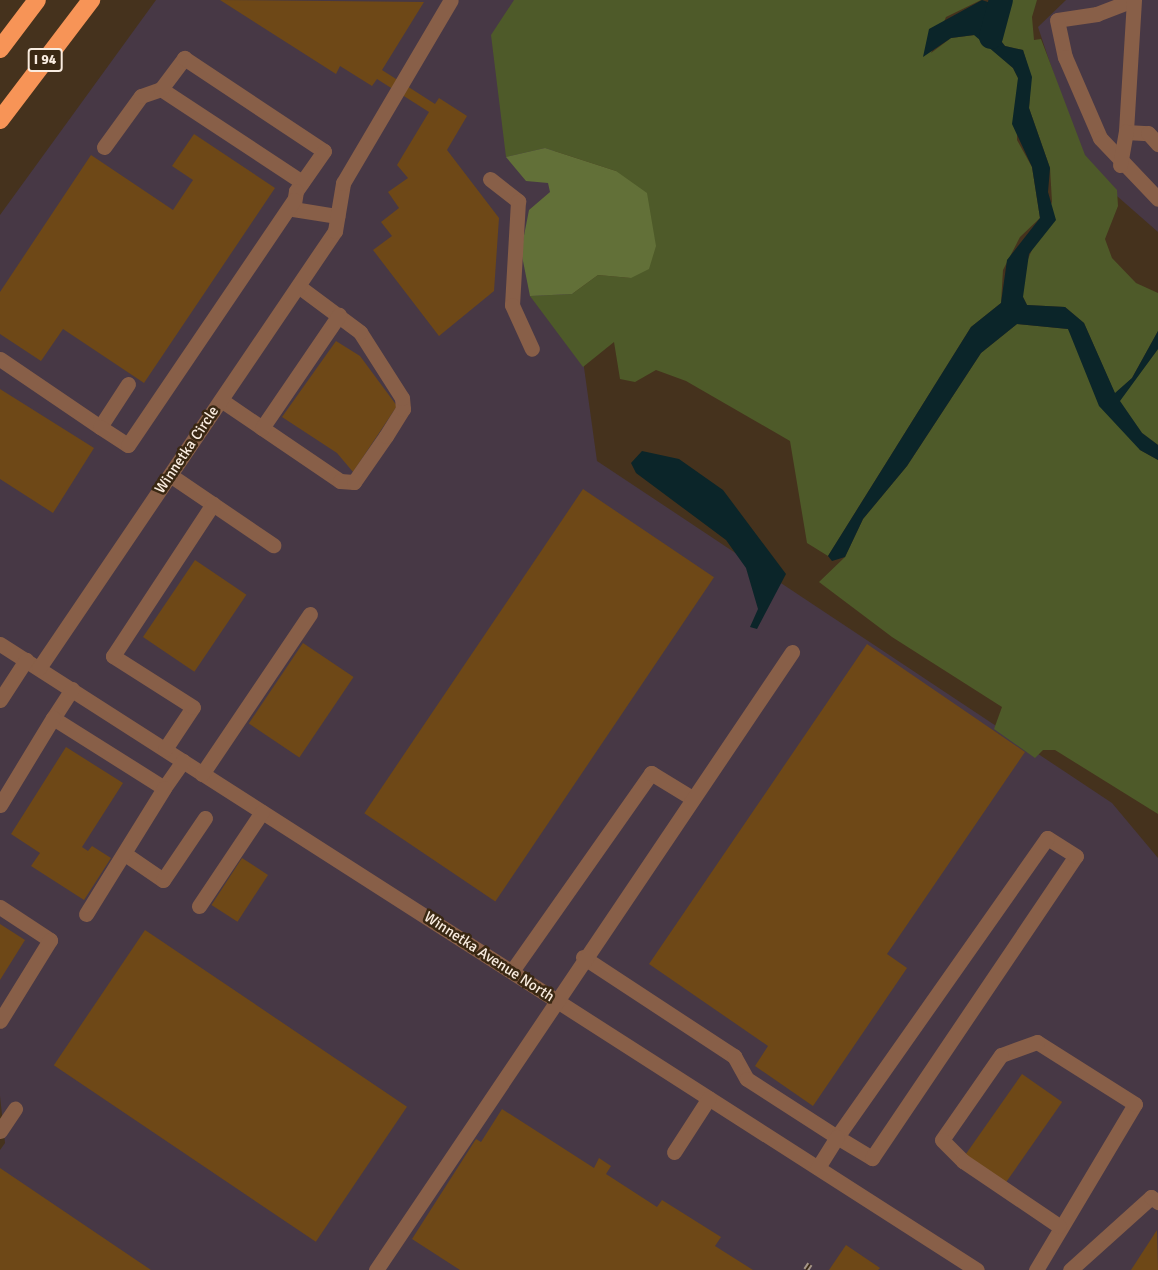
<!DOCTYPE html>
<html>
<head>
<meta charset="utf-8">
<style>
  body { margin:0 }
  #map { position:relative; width:1158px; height:1270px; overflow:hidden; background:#45321d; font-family:Signika,sans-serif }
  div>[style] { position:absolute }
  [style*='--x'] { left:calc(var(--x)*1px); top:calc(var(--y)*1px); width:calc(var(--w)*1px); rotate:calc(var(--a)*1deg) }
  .commercial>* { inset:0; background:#473845 }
  .green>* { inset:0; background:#4e5a29 }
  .forest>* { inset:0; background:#627038 }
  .water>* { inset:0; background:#0b2529 }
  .river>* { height:24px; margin:-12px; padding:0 12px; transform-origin:12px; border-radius:12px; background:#0b2529 }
  .building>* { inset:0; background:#6e4817; transform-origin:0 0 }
  .minor>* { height:15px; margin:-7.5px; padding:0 7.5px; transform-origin:7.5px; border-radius:7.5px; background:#885f48 }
  .highway>* { height:18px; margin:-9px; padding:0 9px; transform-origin:9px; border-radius:9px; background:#f79457 }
  .rail>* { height:6px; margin-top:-3px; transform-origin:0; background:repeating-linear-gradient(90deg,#3a2813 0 11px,#a59585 0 22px); box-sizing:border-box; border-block:2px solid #a59585 }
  span { translate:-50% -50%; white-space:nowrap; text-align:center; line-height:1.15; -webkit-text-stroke:5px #3a2813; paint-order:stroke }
  .shield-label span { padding:2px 4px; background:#3a2813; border:2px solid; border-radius:4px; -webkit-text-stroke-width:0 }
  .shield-label { font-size:14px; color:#f9ece0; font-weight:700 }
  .street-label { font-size:15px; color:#f9ece0 }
</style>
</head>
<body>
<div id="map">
  <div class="commercial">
    <div style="clip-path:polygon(156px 0,533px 0,597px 461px,1112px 803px,1158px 858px,1158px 1270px,0 1270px,0 1150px,5px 1143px,0 1096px,0 215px)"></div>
    <div style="clip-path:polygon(1066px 0,1158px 0,1158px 232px,1085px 168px,1038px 27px)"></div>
  </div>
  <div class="green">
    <div style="clip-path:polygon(514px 0,981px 0,946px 17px,931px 53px,951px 38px,975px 35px,1013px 68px,1018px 78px,1017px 140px,1032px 167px,1040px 218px,1020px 237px,1003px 270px,1001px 303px,971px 327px,828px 556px,807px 543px,790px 441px,686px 381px,656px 370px,635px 382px,620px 379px,614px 342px,583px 367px,530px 296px,572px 294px,598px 275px,631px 278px,616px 171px,545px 148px,506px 157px,491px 35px)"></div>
    <div style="clip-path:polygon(1006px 0,1037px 0,1032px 17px,1034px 40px,1041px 39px,1085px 155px,1117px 190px,1118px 206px,1105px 239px,1112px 258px,1136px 283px,1158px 293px,1158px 331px,1132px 378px,1115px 394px,1084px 323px,1065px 307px,1027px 305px,1023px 297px,1023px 271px,1052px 202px,1050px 168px,1029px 108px,1031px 77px,1023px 50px,1005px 46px,996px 34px)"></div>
    <div style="clip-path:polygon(1017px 324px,1068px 329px,1140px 450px,1158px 460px,1158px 814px,1055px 750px,1043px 750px,1035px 758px,994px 729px,1002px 707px,892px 637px,819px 582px,845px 557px,863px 519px,907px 466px,981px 353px)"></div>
    <div style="clip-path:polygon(1158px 349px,1158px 445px,1142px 433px,1119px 401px)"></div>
  </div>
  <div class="forest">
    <div style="clip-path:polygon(545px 148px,616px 171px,647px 193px,656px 246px,649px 269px,631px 278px,598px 275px,572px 294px,530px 296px,521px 251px,529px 210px,550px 192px,548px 183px,526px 181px,506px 157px)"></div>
  </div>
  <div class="water">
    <div style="clip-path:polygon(982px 0,1005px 8px,996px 35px,1005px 46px,1023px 50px,1032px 77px,1029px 108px,1050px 168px,1048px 192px,1056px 220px,1029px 254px,1023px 297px,1027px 305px,1065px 307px,1084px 323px,1115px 393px,1132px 378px,1158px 331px,1158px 349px,1120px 401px,1142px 433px,1158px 445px,1158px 460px,1140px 450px,1099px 406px,1068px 329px,1017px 324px,981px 353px,907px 466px,863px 519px,845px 557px,832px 561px,828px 556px,971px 327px,1001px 303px,1007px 260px,1040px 218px,1032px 167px,1012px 124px,1018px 78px,1013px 68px,974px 35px,951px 38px,923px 57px,929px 29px)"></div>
    <div style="clip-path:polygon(642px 451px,679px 459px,723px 490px,786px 574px,757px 629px,750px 627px,758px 609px,746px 568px,726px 540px,636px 473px,631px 463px)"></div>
  </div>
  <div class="river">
    <div style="--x:991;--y:37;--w:38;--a:-75"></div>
  </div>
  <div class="building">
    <div style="clip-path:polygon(220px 0,424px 2px,382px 70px,435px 104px,439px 98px,467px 116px,447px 150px,499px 218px,494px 291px,439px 336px,373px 250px,392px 236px,381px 222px,399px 208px,388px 192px,408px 178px,397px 165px,429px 112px,377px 79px,372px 86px,340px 66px,336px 74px)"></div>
    <div style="clip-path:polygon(194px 134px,275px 188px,144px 383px,63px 329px,41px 361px,0 334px,0 292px,91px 155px,173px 210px,193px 180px,172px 166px)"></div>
    <div style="clip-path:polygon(336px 341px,360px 356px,397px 406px,353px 472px,337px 453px,282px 417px)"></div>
    <div style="clip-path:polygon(0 389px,94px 448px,53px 513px,0 479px)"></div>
    <div style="left:583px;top:489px;width:158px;height:391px;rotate:34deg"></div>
    <div style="left:195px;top:560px;width:62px;height:93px;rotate:34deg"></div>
    <div style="left:303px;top:643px;width:61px;height:97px;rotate:34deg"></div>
    <div style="clip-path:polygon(867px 644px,1025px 752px,887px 954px,907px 968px,813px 1106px,755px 1066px,768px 1046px,649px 964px)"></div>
    <div style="clip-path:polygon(66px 747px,123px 783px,82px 847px,88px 851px,92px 846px,111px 858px,84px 900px,31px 866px,40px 853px,11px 834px)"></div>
    <div style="left:242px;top:858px;width:31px;height:56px;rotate:33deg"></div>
    <div style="clip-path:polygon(0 924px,25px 940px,0 980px)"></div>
    <div style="left:145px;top:930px;width:316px;height:163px;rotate:34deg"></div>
    <div style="left:1022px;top:1074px;width:49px;height:103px;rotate:35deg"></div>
    <div style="clip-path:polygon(502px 1109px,594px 1168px,599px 1158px,611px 1166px,606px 1174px,657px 1207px,662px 1200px,721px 1237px,715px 1246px,753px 1270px,460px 1270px,412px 1239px,476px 1139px,481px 1142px)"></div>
    <div style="clip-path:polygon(0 1168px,151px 1270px,0 1270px)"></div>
    <div style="clip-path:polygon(1157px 1230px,1158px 1270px,1131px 1270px)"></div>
    <div style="clip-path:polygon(846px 1245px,880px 1268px,878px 1270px,829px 1270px)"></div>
  </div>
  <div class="minor">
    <div style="--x:1133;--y:0;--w:39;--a:159"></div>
    <div style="--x:1097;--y:14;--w:40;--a:171.5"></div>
    <div style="--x:1057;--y:20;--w:38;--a:78"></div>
    <div style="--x:1065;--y:57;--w:88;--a:66.6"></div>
    <div style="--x:1100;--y:138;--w:84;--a:46.4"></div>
    <div style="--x:1134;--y:0;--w:132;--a:93.5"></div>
    <div style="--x:1126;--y:132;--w:22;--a:3"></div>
    <div style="--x:1148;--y:133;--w:15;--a:48"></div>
    <div style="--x:104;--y:147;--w:63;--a:-54"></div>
    <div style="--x:141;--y:96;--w:21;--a:-19"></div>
    <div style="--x:1120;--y:165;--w:34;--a:-80"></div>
    <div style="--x:490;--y:179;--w:36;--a:38"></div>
    <div style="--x:518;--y:201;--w:104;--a:93.3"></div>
    <div style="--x:512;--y:305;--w:48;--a:65.6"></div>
    <div style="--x:302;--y:182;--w:169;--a:-146.6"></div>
    <div style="--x:161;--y:89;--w:39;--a:-53"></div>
    <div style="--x:184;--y:58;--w:168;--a:33.6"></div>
    <div style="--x:324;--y:151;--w:49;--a:125"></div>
    <div style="--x:296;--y:191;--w:18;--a:99"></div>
    <div style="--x:293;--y:209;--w:45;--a:9"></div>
    <div style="--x:0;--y:359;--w:121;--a:34.2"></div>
    <div style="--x:128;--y:384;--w:51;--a:123.1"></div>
    <div style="--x:100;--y:427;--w:33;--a:33"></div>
    <div style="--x:128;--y:445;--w:296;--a:-55.9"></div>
    <div style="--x:221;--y:400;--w:144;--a:34.2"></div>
    <div style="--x:340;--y:481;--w:14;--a:4"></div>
    <div style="--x:354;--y:482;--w:56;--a:-55.2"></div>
    <div style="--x:386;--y:436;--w:32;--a:-58"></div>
    <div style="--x:403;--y:409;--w:11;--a:-95"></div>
    <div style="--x:402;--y:398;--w:78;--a:-122.5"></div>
    <div style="--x:360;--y:332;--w:77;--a:-143.4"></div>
    <div style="--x:262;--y:428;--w:137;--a:-55.7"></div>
    <div style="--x:170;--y:475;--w:125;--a:34.2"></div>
    <div style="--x:0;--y:644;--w:1160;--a:32.65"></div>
    <div style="--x:39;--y:668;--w:528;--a:-55.89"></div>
    <div style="--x:335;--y:231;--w:49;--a:-80.5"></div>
    <div style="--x:343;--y:183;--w:212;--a:-59.5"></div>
    <div style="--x:72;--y:689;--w:35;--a:123"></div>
    <div style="--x:53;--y:718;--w:131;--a:32.2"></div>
    <div style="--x:164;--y:788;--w:33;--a:-55"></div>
    <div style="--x:0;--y:700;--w:48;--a:-57"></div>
    <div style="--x:165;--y:749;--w:50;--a:-56.3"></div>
    <div style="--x:193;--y:707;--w:95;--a:-147.5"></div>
    <div style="--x:113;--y:656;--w:182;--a:-56.7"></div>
    <div style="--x:202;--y:774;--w:193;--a:-56"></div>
    <div style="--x:0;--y:805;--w:102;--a:-58.7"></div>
    <div style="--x:125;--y:854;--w:46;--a:34.4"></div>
    <div style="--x:163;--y:880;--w:75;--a:-55.9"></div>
    <div style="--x:199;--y:906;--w:113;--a:-56.2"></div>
    <div style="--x:0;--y:907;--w:60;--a:33.4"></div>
    <div style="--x:50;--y:940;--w:95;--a:121.7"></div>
    <div style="--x:86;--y:914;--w:148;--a:-58.2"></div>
    <div style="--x:583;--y:957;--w:181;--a:33.3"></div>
    <div style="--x:734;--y:1056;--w:26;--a:61"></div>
    <div style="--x:747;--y:1079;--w:107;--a:32.8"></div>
    <div style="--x:837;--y:1137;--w:41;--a:31"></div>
    <div style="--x:872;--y:1158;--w:364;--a:-56"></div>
    <div style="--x:1076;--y:856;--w:34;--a:-148"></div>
    <div style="--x:1047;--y:838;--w:365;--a:125.1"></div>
    <div style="--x:837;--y:1137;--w:36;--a:122"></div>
    <div style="--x:512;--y:971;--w:242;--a:-54.9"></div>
    <div style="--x:651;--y:773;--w:48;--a:31.4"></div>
    <div style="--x:0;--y:1131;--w:27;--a:-56"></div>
    <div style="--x:674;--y:1152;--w:64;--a:-57.1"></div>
    <div style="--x:376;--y:1270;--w:745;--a:-56.05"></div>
    <div style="--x:1036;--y:1270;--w:193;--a:-59.2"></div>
    <div style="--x:1135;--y:1104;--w:116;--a:-147.7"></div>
    <div style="--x:1037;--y:1042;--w:38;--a:160"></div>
    <div style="--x:1001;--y:1055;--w:103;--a:124.8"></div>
    <div style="--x:942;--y:1140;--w:30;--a:45"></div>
    <div style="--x:963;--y:1161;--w:116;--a:34.1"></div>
    <div style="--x:1070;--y:1270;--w:109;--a:-42"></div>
    <div style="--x:1151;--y:1197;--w:9;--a:36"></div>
  </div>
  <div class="highway">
    <div style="--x:0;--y:49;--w:61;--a:-52.9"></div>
    <div style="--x:0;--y:120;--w:151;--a:-52.8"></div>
  </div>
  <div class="rail">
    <div style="--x:806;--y:1270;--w:7;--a:-56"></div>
  </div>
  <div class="shield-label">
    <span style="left:45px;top:60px">I 94</span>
  </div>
  <div class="street-label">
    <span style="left:187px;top:450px;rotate:-56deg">Winnetka Circle</span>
    <span style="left:489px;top:957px;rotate:33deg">Winnetka Avenue North</span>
  </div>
</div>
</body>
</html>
